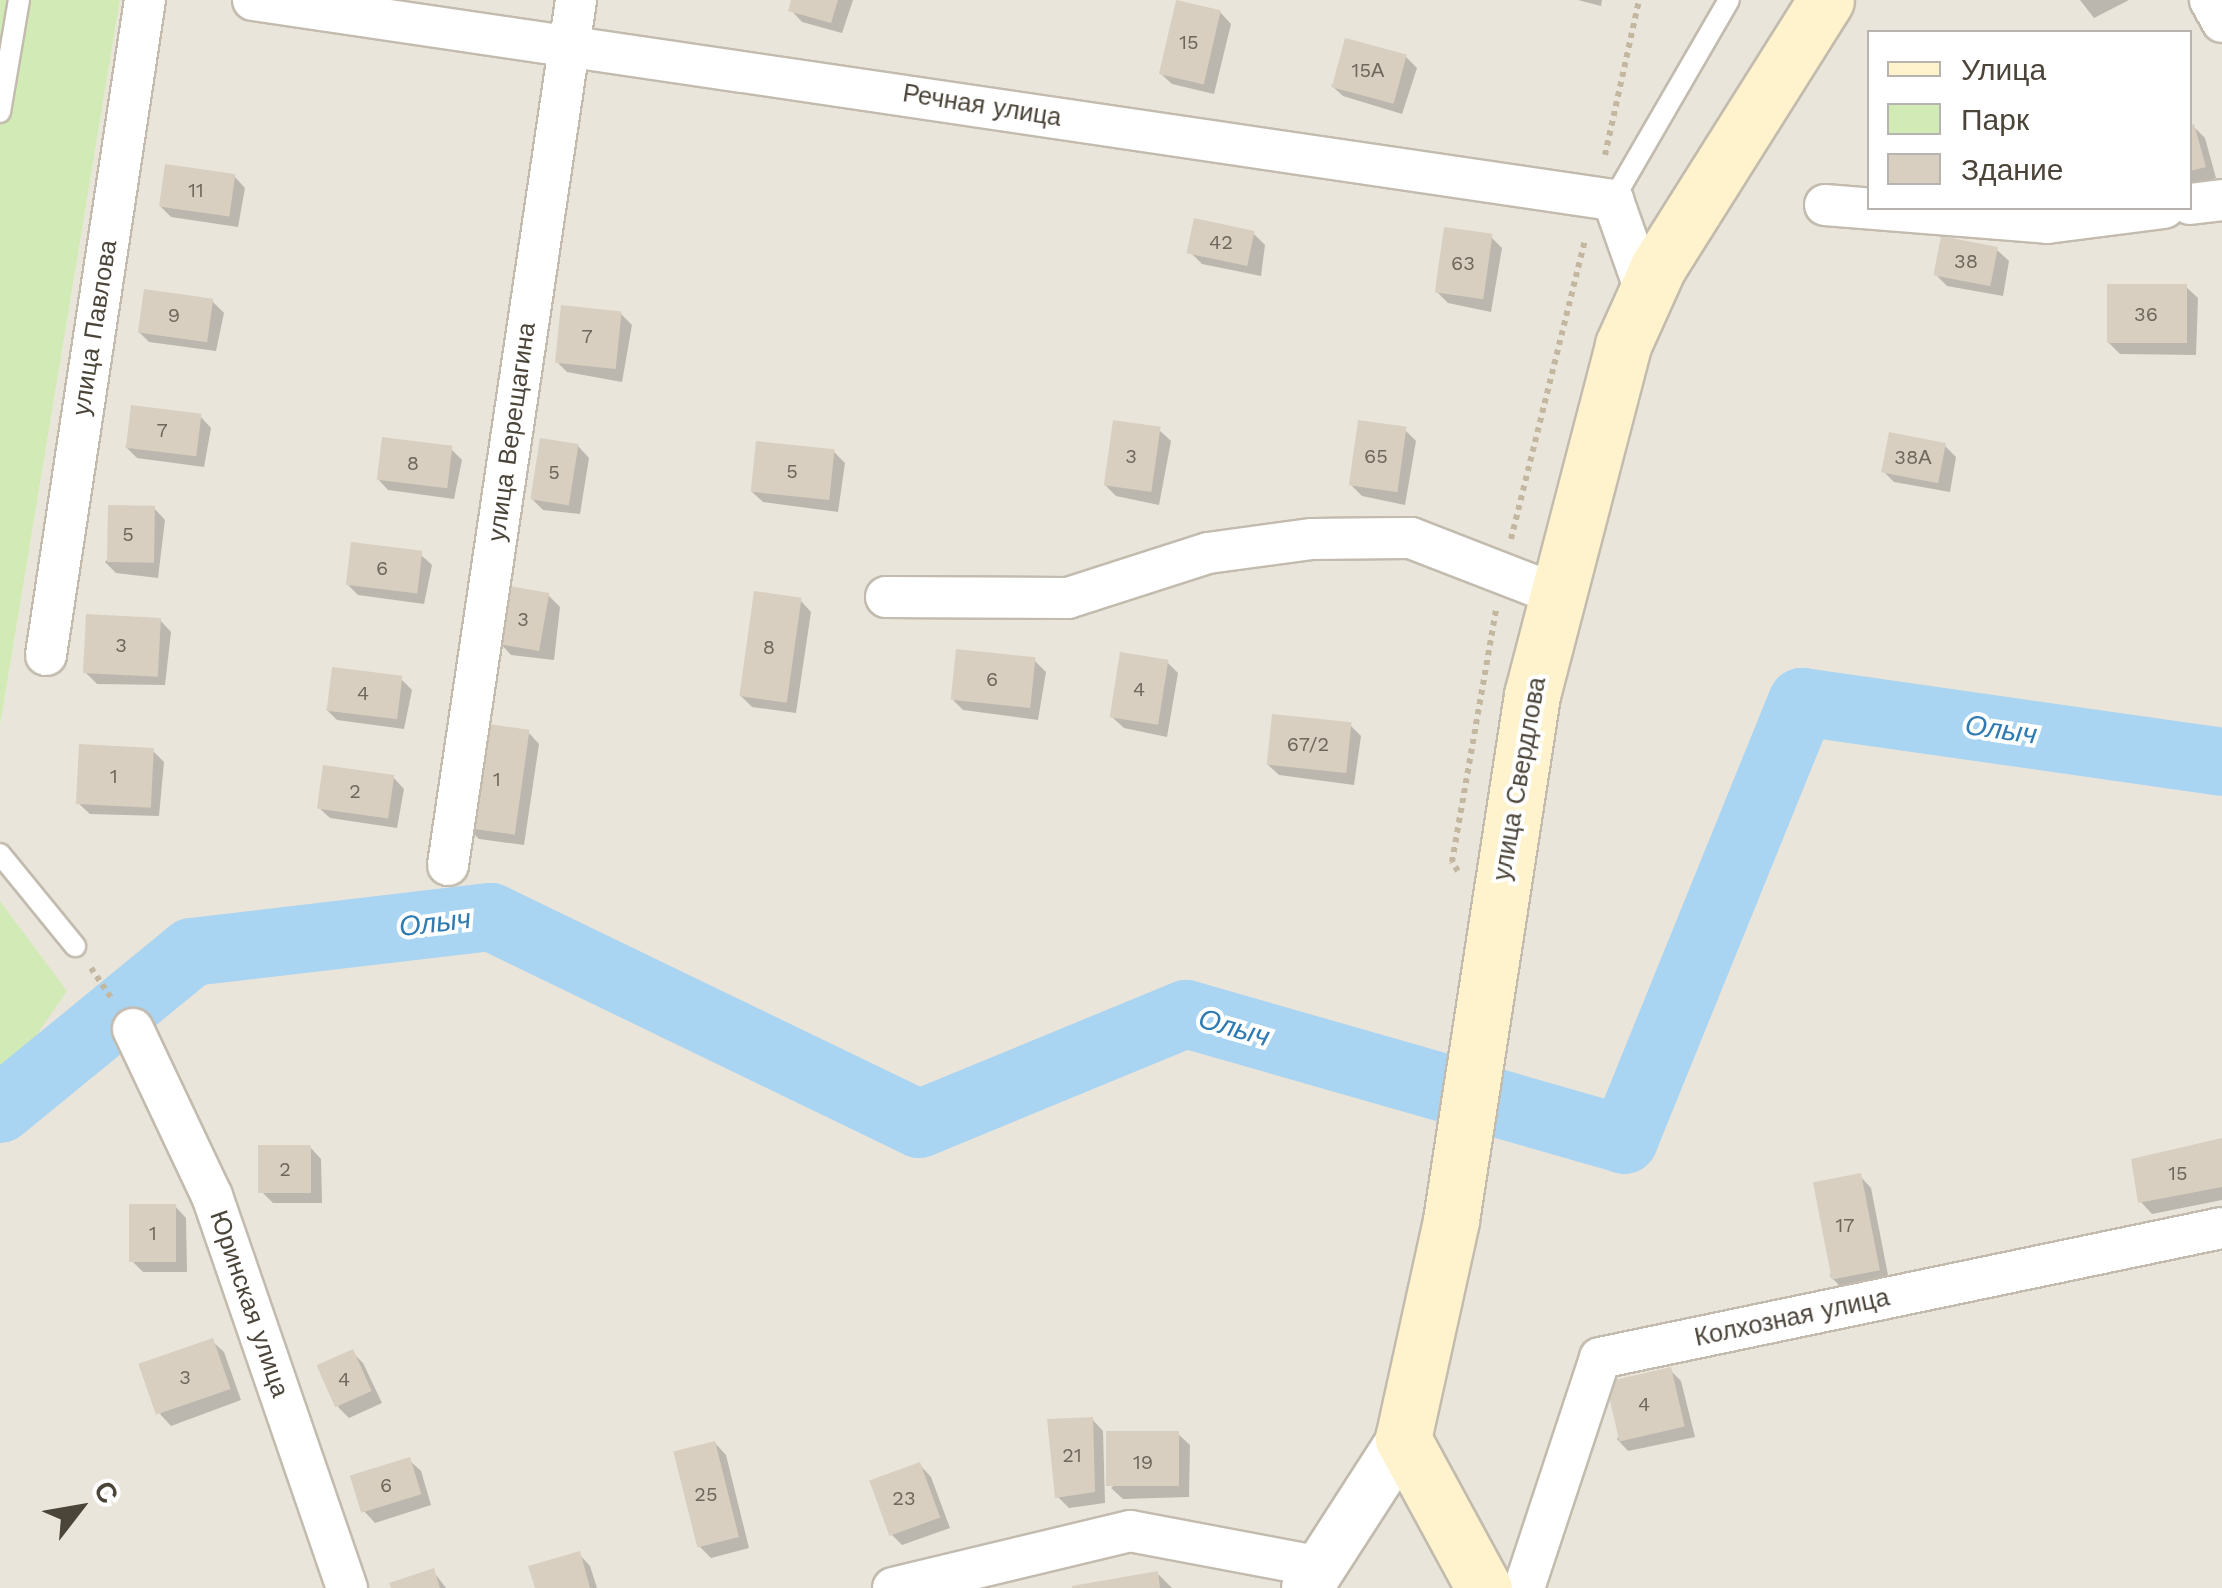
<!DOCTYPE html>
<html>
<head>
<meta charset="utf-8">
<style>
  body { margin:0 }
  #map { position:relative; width:2222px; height:1588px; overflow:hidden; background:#f6f3ec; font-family:"Work Sans",sans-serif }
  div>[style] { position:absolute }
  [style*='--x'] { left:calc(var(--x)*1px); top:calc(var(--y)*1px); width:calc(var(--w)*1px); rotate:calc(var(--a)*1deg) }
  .residential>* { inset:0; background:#eae5da }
  .green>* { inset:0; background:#d2eab5 }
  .shadow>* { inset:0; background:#0003 }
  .river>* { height:68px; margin:-34px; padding:0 34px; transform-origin:34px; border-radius:34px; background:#a9d4f2 }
  .building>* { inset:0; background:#d8cfc1; transform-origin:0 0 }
  .path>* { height:6px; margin-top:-3px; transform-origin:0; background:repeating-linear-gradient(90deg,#c4b79f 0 5px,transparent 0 10px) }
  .roads { filter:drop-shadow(2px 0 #c2bbae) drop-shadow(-2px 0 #c2bbae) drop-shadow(0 2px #c2bbae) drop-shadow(0 -2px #c2bbae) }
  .service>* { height:20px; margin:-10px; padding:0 10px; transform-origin:10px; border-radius:10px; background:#fff }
  .minor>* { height:40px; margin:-20px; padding:0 20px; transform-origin:20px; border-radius:20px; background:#fff }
  .tertiary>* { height:50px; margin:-25px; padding:0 25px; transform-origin:25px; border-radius:25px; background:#fff }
  .secondary>* { height:55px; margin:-27.5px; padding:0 27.5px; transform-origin:27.5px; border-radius:27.5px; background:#fff3cd }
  span { translate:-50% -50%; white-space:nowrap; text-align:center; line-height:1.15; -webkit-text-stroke:8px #fff; paint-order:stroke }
  .number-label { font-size:20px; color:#6e675b }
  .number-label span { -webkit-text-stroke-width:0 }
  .street-label { font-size:25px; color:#4b4439 }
  .water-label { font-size:28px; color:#2e7ab2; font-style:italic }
  .legend { position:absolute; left:1867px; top:30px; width:325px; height:180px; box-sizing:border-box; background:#fff; border:2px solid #b7b4b0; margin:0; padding:12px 18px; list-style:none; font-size:30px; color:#4b4439 }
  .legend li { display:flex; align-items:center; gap:20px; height:50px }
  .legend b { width:50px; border:2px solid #b7b4b0 }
  .north { position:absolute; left:30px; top:1458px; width:100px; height:100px; -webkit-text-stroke:8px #fff; paint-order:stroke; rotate:59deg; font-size:28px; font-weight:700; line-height:40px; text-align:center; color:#4b4439 }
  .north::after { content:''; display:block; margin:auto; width:35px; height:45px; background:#4b4439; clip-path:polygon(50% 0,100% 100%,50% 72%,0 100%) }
</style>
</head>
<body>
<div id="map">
  <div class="residential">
    <div style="clip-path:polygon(evenodd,120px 0,2222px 0,2222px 1588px,0 1588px,0 1088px,66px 991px,0 901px,0 726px,120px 0,1870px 32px,2190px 32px,2190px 208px,1870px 208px,1870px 32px)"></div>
  </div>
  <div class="green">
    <div style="clip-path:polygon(0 0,120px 0,0 726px)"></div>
    <div style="clip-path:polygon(0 901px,67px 991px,0 1088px)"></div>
  </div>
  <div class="shadow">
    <div style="clip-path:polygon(794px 0,853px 0,842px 33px,802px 22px,791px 10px)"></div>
    <div style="clip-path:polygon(1578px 0,1602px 0,1601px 6px)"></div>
    <div style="clip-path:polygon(2080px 0,2129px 0,2094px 18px)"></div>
    <div style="clip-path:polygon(1220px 12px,1231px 24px,1214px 94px,1172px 84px,1160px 73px)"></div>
    <div style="clip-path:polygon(1406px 57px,1417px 68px,1402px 114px,1343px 96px,1331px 85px)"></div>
    <div style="clip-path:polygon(2194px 127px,2205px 138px,2216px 178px,2190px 185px,2190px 128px)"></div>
    <div style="clip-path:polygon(234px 176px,245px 188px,238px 227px,171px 217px,160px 206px)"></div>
    <div style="clip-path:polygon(1253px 233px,1265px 245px,1261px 276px,1202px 264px,1190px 252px)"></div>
    <div style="clip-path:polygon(1491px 237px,1502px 248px,1491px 312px,1448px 303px,1436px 291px)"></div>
    <div style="clip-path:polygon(1997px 250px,2009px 261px,2003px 296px,1947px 286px,1935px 274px)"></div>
    <div style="clip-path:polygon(2186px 287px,2198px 298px,2196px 355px,2120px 354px,2108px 342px)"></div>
    <div style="clip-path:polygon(212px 301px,224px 313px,216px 351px,149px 342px,138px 331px)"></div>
    <div style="clip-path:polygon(621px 314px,632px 325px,622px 382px,567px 372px,556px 361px)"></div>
    <div style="clip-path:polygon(200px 416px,211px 428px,204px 467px,137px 458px,125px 446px)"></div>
    <div style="clip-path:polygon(1159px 430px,1171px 441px,1159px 505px,1116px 496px,1104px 484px)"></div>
    <div style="clip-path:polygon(1405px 430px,1416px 441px,1405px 505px,1362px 496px,1350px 484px)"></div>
    <div style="clip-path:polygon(578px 446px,589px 458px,580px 514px,543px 510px,531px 498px)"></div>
    <div style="clip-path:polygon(1945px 446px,1956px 457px,1950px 492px,1894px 482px,1883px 471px)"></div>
    <div style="clip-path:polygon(451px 449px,462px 460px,454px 499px,388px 490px,377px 478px)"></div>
    <div style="clip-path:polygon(834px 452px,845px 463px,838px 512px,763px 502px,751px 491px)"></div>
    <div style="clip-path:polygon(154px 508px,165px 520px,158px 578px,116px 573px,105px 562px)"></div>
    <div style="clip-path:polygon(420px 554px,432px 565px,424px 604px,358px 595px,346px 583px)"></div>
    <div style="clip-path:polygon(548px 595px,560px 607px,554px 660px,511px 655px,500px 643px)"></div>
    <div style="clip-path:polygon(800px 600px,811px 612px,796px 713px,752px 707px,740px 695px)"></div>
    <div style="clip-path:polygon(160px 620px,171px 632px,165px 685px,97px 684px,85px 672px)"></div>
    <div style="clip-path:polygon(1034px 660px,1046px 672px,1038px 720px,963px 710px,952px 699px)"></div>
    <div style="clip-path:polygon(1167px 662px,1178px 673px,1167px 737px,1124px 728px,1112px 717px)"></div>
    <div style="clip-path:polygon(401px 679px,412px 690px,404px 729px,337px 720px,326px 709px)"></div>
    <div style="clip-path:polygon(1350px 725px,1361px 736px,1354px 785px,1279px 775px,1267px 764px)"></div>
    <div style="clip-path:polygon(528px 732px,539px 744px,524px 845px,479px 839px,468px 828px)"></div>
    <div style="clip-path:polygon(153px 751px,164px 762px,159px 816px,90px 814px,78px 803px)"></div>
    <div style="clip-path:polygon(393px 777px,404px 789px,397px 828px,330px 818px,318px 807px)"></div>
    <div style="clip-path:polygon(2222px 1141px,2222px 1200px,2152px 1214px,2141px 1202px)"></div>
    <div style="clip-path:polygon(310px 1147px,321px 1159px,322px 1203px,273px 1203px,262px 1192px)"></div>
    <div style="clip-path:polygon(1860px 1176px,1871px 1188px,1889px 1280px,1842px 1288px,1830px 1276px)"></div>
    <div style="clip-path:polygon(175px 1206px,186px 1218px,187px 1272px,143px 1272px,132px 1261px)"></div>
    <div style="clip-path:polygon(212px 1341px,224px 1352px,241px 1400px,171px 1426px,160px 1414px)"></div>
    <div style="clip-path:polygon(352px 1352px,363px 1363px,382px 1403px,349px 1418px,338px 1407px)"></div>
    <div style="clip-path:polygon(1670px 1370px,1681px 1381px,1695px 1437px,1628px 1451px,1617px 1439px)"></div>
    <div style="clip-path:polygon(1092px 1419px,1103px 1431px,1105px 1503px,1069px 1508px,1058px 1497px)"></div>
    <div style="clip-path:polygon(1178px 1434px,1190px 1445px,1189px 1497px,1123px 1499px,1111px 1488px)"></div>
    <div style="clip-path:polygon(715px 1443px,726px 1455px,749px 1548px,711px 1558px,699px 1546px)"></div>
    <div style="clip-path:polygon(409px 1460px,421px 1471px,431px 1505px,375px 1523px,364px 1511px)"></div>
    <div style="clip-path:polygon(920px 1465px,931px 1477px,950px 1528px,902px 1545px,891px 1534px)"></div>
    <div style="clip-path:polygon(579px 1554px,590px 1566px,597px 1588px,537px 1588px)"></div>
    <div style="clip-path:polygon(433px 1571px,446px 1588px,394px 1588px)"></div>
    <div style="clip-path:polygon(1157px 1573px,1172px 1588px,1076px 1588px)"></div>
  </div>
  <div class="river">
    <div style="--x:0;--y:1109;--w:248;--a:-39.3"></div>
    <div style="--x:192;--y:952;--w:301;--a:-6.7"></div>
    <div style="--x:491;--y:917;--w:475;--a:25.8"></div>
    <div style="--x:919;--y:1124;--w:289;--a:-22.4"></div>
    <div style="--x:1186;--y:1014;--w:456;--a:16"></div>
    <div style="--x:1624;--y:1140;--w:473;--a:-67.9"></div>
    <div style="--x:1802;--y:702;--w:424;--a:8.1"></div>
  </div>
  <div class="building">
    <div style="clip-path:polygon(791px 0,838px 0,831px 23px,788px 11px)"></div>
    <div style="left:1176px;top:0;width:46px;height:76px;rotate:13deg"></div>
    <div style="left:1345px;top:38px;width:64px;height:51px;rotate:15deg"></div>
    <div style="clip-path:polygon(2194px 124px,2206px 167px,2190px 171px,2190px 126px)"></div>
    <div style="left:165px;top:164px;width:71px;height:43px;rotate:8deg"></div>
    <div style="left:1194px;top:218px;width:62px;height:36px;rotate:12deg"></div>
    <div style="left:1444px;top:227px;width:49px;height:66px;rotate:8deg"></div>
    <div style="left:1941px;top:236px;width:58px;height:40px;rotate:11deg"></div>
    <div style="left:2107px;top:284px;width:80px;height:59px"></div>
    <div style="left:144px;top:289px;width:70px;height:44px;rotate:8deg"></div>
    <div style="left:561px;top:305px;width:61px;height:58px;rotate:6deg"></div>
    <div style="left:131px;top:405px;width:71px;height:43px;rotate:7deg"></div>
    <div style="left:1113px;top:420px;width:48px;height:66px;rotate:8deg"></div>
    <div style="left:1358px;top:420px;width:49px;height:66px;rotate:8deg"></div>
    <div style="left:1889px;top:432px;width:58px;height:41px;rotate:11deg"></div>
    <div style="left:382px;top:437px;width:71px;height:43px;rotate:7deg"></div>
    <div style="left:540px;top:438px;width:39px;height:62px;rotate:9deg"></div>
    <div style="left:756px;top:441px;width:79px;height:51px;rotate:6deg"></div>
    <div style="left:108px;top:505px;width:47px;height:57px;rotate:1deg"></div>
    <div style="left:351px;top:542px;width:72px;height:43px;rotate:7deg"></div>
    <div style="left:504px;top:585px;width:46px;height:59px;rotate:10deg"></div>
    <div style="left:754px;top:591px;width:48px;height:106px;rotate:8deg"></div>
    <div style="left:86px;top:614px;width:75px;height:59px;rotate:3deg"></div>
    <div style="left:956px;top:649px;width:80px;height:51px;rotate:6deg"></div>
    <div style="left:1120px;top:652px;width:49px;height:66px;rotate:9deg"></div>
    <div style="left:332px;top:667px;width:71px;height:44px;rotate:7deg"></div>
    <div style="left:1272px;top:714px;width:80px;height:51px;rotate:6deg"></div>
    <div style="left:482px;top:723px;width:48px;height:106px;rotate:8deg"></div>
    <div style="left:79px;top:744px;width:75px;height:60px;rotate:3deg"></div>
    <div style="left:323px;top:765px;width:72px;height:44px;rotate:8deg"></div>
    <div style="clip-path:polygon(2222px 1138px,2222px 1187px,2138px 1203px,2131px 1159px)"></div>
    <div style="left:258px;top:1145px;width:53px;height:48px"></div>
    <div style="left:1861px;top:1173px;width:99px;height:49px;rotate:79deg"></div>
    <div style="left:129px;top:1204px;width:47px;height:58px"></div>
    <div style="left:213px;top:1338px;width:54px;height:79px;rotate:71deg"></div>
    <div style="left:353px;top:1349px;width:46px;height:40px;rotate:66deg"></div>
    <div style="left:1671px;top:1367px;width:61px;height:67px;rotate:77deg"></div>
    <div style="clip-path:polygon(1093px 1417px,1095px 1492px,1055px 1498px,1047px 1419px)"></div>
    <div style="left:1179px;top:1431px;width:55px;height:73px;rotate:90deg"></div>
    <div style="left:715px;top:1441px;width:99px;height:43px;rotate:76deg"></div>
    <div style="left:410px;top:1457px;width:39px;height:63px;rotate:73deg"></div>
    <div style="left:920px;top:1462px;width:59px;height:54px;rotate:70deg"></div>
    <div style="clip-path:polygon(580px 1551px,590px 1588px,535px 1588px,528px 1566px)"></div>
    <div style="clip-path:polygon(434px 1568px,440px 1588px,391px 1588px,389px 1583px)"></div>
    <div style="clip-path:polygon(1158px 1571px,1160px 1588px,1072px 1588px,1072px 1586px)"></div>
  </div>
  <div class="path">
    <div style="--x:1605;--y:155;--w:159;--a:-77.6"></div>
    <div style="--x:1511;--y:539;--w:308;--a:-76.1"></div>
    <div style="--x:1458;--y:871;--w:11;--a:-124"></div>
    <div style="--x:1452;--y:862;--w:256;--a:-80.1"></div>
    <div style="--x:91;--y:968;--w:37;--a:56"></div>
  </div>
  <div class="roads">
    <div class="service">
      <div style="--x:0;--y:112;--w:114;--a:-80.4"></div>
      <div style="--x:1613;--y:200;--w:231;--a:-59.9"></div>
      <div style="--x:0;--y:854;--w:119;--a:50.8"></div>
    </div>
    <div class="minor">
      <div style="--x:253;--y:0;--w:1375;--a:8.37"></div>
      <div style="--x:1613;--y:200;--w:99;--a:70.5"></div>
      <div style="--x:2210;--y:0;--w:25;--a:61"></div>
      <div style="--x:2190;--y:204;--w:32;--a:-7"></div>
      <div style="--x:1825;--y:205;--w:223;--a:4.6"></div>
      <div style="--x:2047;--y:223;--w:118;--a:-7.3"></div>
      <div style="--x:886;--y:597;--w:182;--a:0.3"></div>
      <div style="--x:1068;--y:598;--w:147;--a:-17.8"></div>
      <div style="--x:1208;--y:553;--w:105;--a:-7.7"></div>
      <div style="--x:1312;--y:539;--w:99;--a:-0.6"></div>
      <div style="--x:1411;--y:538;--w:158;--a:21.2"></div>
      <div style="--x:46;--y:655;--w:662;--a:-81.41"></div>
      <div style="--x:448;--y:865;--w:874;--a:-81.58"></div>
      <div style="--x:133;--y:1029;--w:185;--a:64.7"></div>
      <div style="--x:212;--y:1196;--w:415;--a:71"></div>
      <div style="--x:893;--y:1588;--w:244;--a:-13.5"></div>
      <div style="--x:1130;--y:1531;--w:194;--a:10.7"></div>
      <div style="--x:1524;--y:1588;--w:242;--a:-71.7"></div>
      <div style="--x:1600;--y:1358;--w:635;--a:-11.81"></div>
    </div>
    <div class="tertiary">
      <div style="--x:1307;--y:1588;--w:177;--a:-57.2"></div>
    </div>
    <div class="secondary">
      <div style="--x:1484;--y:1588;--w:170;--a:-118.5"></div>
      <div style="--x:1403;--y:1439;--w:224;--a:-77.6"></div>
      <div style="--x:1451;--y:1220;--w:531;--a:-81.23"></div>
      <div style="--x:1532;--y:695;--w:362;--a:-75.4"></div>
      <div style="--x:1623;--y:345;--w:85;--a:-65.8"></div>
      <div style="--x:1658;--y:267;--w:315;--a:-57.8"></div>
    </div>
  </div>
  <div class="number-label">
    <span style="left:1189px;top:42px">15</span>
    <span style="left:1368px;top:70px">15А</span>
    <span style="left:196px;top:190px">11</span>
    <span style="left:1221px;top:242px">42</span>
    <span style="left:1966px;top:261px">38</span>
    <span style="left:1463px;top:263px">63</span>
    <span style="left:2146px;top:314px">36</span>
    <span style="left:174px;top:315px">9</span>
    <span style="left:587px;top:336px">7</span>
    <span style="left:162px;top:430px">7</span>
    <span style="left:1131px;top:456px">3</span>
    <span style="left:1376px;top:456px">65</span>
    <span style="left:1913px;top:457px">38А</span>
    <span style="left:413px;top:463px">8</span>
    <span style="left:792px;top:471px">5</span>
    <span style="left:554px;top:472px">5</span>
    <span style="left:128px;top:534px">5</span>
    <span style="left:382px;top:568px">6</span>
    <span style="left:523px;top:619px">3</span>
    <span style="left:121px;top:645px">3</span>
    <span style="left:769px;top:647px">8</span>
    <span style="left:992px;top:679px">6</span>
    <span style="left:1139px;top:689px">4</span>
    <span style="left:363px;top:693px">4</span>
    <span style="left:1308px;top:744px">67/2</span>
    <span style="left:114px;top:776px">1</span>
    <span style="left:497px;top:779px">1</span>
    <span style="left:355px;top:791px">2</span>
    <span style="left:285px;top:1169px">2</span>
    <span style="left:2178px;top:1173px">15</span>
    <span style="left:1845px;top:1225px">17</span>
    <span style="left:153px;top:1233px">1</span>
    <span style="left:185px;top:1377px">3</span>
    <span style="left:344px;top:1379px">4</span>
    <span style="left:1644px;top:1404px">4</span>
    <span style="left:1072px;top:1455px">21</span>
    <span style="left:1143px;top:1462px">19</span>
    <span style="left:386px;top:1485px">6</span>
    <span style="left:706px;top:1494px">25</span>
    <span style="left:904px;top:1498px">23</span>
  </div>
  <div class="street-label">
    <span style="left:982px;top:106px;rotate:9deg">Речная улица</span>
    <span style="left:95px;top:328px;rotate:-81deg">улица Павлова</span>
    <span style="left:512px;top:432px;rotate:-82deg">улица Верещагина</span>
    <span style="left:1520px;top:779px;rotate:-80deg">улица Свердлова</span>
    <span style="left:249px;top:1304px;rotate:71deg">Юринская улица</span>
    <span style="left:1792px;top:1318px;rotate:-12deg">Колхозная улица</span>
  </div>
  <div class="water-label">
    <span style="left:2001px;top:730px;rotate:8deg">Олыч</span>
    <span style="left:435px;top:923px;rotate:-7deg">Олыч</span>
    <span style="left:1234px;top:1028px;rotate:16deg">Олыч</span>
  </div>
  <ul class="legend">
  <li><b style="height:12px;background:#fff3cd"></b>Улица</li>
  <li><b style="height:28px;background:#d2eab5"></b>Парк</li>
  <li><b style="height:28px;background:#d8cfc1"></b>Здание</li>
  </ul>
  <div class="north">С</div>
</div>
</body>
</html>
